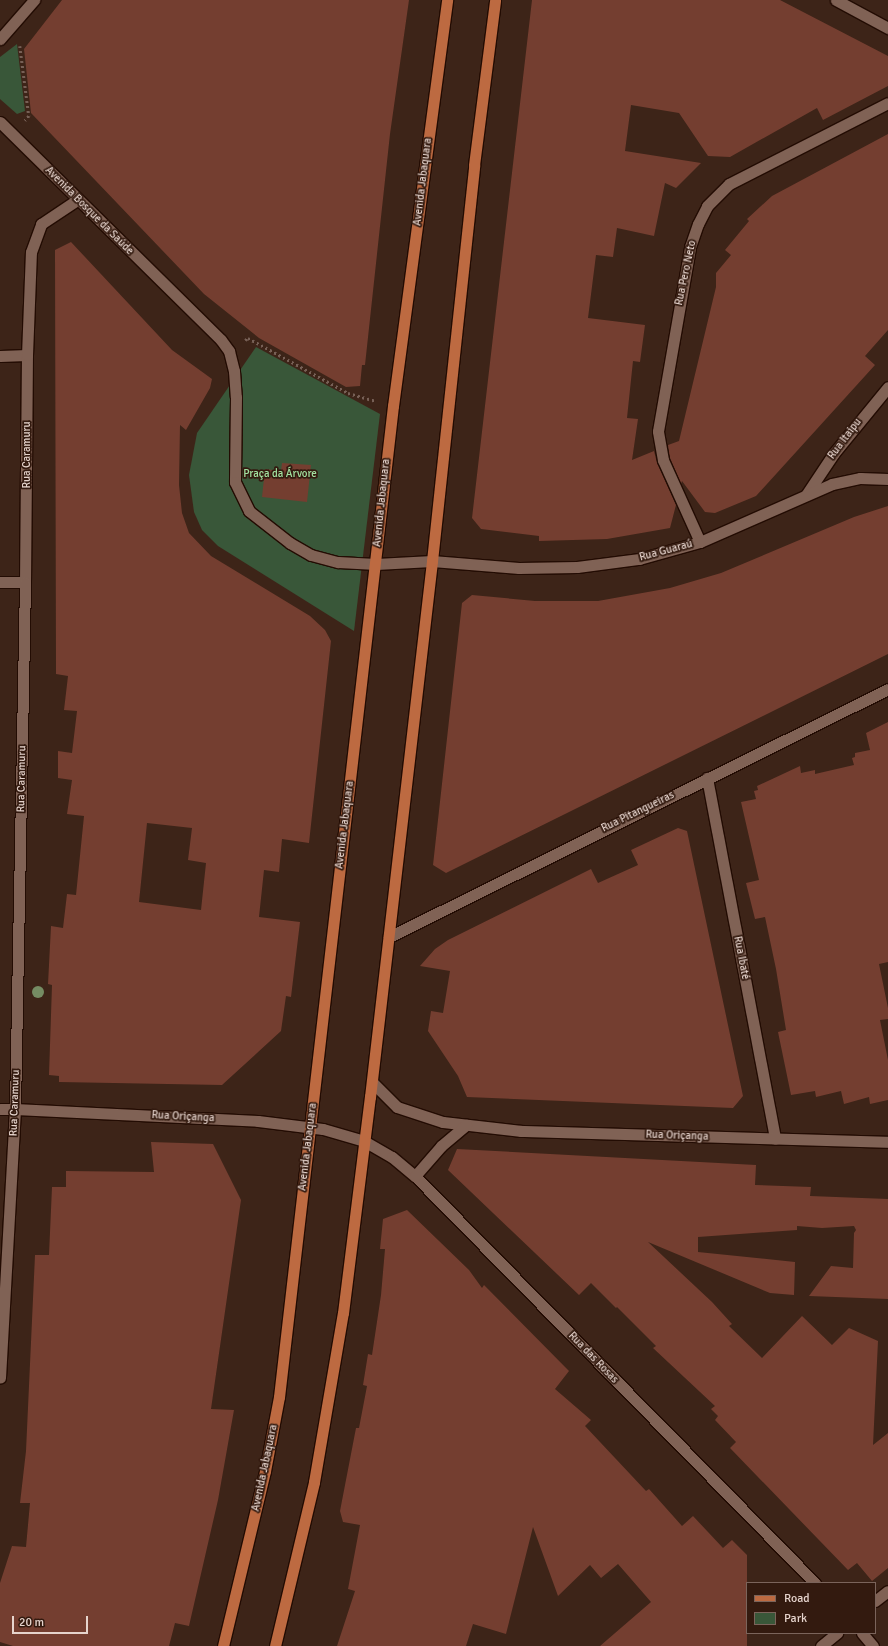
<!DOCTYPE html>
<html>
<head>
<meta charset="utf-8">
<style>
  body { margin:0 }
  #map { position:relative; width:888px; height:1646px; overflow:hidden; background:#3d2418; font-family:Signika,sans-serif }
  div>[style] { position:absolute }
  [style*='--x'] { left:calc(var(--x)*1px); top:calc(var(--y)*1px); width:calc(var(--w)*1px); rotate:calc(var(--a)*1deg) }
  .green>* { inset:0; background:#395739 }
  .building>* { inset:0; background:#743e30 }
  .path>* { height:2.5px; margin-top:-1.25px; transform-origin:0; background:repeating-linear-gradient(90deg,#776056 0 2px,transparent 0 5px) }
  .roads { filter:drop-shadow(1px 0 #230c03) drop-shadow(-1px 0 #230c03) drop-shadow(0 1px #230c03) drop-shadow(0 -1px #230c03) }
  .minor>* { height:11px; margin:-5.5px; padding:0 5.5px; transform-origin:5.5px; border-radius:5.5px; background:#806255 }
  .tertiary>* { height:11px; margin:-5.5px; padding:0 5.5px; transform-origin:5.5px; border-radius:5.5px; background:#806255 }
  .primary>* { height:11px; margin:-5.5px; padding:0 5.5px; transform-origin:5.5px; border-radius:5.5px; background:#bd6a41 }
  .trees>* { width:12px; height:12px; margin:-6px; border-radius:50%; background:#758c63 }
  span { translate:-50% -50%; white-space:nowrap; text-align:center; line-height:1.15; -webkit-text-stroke:3.5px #331a0f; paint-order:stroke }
  .street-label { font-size:11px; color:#e6d4cd }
  .park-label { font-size:11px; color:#a2e1a0 }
  .legend { position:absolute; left:746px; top:1582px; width:130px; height:52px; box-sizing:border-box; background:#331a0f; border:1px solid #7b645b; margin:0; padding:5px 7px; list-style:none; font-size:12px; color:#e6d4cd }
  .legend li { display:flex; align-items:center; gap:8px; height:20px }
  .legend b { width:20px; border:1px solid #7b645b }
  .scale { position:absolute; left:12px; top:1616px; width:76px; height:18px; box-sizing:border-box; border:2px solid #e6d4cd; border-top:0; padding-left:5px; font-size:12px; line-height:14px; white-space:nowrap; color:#e6d4cd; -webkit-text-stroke:3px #331a0f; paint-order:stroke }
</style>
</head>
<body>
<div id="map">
  <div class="green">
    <div style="clip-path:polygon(17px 44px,25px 111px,17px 114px,0 99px,0 57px)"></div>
    <div style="clip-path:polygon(256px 347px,380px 414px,354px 631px,218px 546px,202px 530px,194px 512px,189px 475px,197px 433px)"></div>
  </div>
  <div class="building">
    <div style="clip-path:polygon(62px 0,409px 0,390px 134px,365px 365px,362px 365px,360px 386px,346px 387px,259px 338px,204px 294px,31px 113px,24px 49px)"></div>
    <div style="clip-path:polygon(532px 0,780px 0,888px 56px,888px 86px,823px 120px,817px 108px,730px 157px,708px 156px,679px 113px,631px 105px,625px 151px,701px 163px,676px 188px,665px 183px,654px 236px,617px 228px,613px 257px,596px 255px,588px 318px,645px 325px,640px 362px,633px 361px,627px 418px,638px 419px,632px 460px,654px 451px,657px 463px,676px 505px,670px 528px,607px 539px,539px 541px,539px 536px,481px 529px,472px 518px)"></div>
    <div style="clip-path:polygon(888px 134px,888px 330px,865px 356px,875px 365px,756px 496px,715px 513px,705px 512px,682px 481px,681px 484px,670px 458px,668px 445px,679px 441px,716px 287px,716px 273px,731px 255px,725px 250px,749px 221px,747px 219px,772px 196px)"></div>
    <div style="clip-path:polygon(evenodd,71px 242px,172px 350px,212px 379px,210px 388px,186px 430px,180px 425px,179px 485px,182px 513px,189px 533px,211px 556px,310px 616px,325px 630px,331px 641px,309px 843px,282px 839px,279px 872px,264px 870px,259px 917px,300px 922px,291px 997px,286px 996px,281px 1031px,222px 1085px,59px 1082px,59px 1076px,49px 1075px,52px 985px,48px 984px,51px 926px,63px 928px,67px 894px,76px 895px,84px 816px,67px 814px,72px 780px,58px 778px,58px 751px,72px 753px,77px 711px,64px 710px,68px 676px,56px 674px,55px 250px,71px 242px,147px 823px,192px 828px,188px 860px,206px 863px,201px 910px,139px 902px,147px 823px)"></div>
    <div style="clip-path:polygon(282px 463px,311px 465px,307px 502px,262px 497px,265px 469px,281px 471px)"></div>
    <div style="clip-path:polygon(888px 506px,888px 654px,446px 873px,433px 865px,462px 603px,472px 595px,535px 601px,598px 601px,670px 588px,721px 573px,854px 517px)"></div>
    <div style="clip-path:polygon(888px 722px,888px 962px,879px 964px,888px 1008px,888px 1019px,880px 1020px,888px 1060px,888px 1100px,870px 1104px,869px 1097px,844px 1104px,841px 1091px,816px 1097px,815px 1091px,791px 1095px,778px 1032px,786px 1030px,776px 969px,765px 917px,755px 919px,746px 883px,759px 880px,741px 802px,756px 799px,754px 791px,758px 790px,757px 786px,800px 766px,801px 773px,815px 770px,815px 774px,854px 765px,852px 758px,855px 757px,855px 753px,870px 750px,866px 733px)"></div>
    <div style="clip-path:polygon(678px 828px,687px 831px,743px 1096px,733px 1108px,467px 1097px,458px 1076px,428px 1031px,431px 1011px,443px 1013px,450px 971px,420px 966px,435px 949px,448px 940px,591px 869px,598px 883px,638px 865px,631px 850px)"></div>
    <div style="clip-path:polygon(151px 1142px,213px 1144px,241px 1200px,211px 1409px,234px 1410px,218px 1500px,189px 1626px,175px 1623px,169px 1646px,13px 1646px,0 1642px,0 1583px,12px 1546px,26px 1547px,30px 1503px,20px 1503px,26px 1451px,35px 1255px,49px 1255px,52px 1187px,66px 1187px,66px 1171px,154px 1172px)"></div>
    <div style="clip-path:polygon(457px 1149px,756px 1165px,755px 1185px,811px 1187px,810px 1196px,888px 1199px,888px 1299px,809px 1296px,831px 1266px,853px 1268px,854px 1233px,856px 1230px,854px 1226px,822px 1228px,797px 1226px,797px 1230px,698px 1237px,698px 1252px,795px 1262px,794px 1295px,770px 1293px,648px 1242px,712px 1302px,732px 1324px,729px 1326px,762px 1358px,802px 1316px,832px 1345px,849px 1328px,878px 1341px,873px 1445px,888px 1433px,888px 1568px,872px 1581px,857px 1563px,848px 1570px,730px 1448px,736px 1442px,715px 1420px,718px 1416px,711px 1409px,715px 1406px,653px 1348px,656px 1346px,617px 1307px,616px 1308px,591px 1283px,579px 1295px,448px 1170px)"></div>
    <div style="clip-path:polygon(407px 1210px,469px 1270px,482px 1288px,484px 1285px,569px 1371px,555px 1389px,591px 1420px,585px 1426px,646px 1491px,649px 1489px,682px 1526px,693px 1516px,723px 1548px,732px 1540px,747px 1555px,747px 1646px,600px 1646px,651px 1602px,618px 1564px,601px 1578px,590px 1565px,558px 1596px,533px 1527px,506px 1634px,473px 1624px,466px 1646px,337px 1646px,355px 1591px,348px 1589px,360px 1525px,343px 1522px,340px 1511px,356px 1428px,359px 1428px,367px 1386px,363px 1385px,368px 1354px,372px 1355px,381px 1295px,385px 1249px,380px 1249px,383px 1219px)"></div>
  </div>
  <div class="path">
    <div style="--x:20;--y:46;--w:71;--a:82.7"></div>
    <div style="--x:29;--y:116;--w:6;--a:129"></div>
    <div style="--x:245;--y:340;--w:4;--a:-34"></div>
    <div style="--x:248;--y:338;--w:114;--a:28.8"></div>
    <div style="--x:348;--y:393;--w:29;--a:16"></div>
  </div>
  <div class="roads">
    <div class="minor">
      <div style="--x:836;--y:0;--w:59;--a:28.3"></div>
      <div style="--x:0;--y:39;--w:52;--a:-48.9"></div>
      <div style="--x:0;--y:356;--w:27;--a:-2"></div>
      <div style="--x:806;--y:495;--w:50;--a:-56.3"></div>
      <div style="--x:834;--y:453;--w:85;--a:-50.7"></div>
      <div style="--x:700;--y:542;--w:90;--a:-114.3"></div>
      <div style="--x:663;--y:460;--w:29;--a:-100"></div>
      <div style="--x:658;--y:431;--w:187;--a:-80.1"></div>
      <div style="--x:690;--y:247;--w:24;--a:-71"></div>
      <div style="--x:698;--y:224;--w:20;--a:-63"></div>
      <div style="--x:707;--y:206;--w:31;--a:-45"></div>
      <div style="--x:729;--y:184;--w:178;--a:-27"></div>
      <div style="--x:432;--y:561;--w:87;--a:4.6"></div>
      <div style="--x:519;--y:568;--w:58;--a:-1"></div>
      <div style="--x:577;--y:567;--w:63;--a:-7.4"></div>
      <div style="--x:639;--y:559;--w:63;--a:-15.6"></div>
      <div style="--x:700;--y:542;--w:144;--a:-23.7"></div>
      <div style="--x:832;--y:484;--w:29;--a:-12"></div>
      <div style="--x:860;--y:478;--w:28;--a:2"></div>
      <div style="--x:25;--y:582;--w:227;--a:-89.5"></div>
      <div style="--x:27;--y:355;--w:103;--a:-87.8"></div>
      <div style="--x:31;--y:252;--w:30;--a:-70"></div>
      <div style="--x:41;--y:224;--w:43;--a:-33.7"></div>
      <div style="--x:707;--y:778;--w:367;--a:79.3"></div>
      <div style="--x:389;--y:937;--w:557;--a:-26.43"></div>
      <div style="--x:372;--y:1082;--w:35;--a:45"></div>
      <div style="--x:397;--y:1107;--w:48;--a:18.1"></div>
      <div style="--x:443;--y:1122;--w:79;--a:6.6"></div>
      <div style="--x:521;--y:1131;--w:367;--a:1.7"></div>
      <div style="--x:0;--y:1109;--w:15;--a:0"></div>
      <div style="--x:15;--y:1109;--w:269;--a:93.2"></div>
      <div style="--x:364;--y:1141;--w:32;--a:30"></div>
      <div style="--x:392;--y:1157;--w:30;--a:40"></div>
      <div style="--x:415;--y:1176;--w:571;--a:45.5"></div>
      <div style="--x:415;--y:1176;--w:40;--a:-49"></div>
      <div style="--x:441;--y:1146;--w:33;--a:-40"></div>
      <div style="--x:875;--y:1601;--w:16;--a:-38"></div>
      <div style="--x:862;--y:1633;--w:17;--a:50"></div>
      <div style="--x:821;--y:1646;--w:21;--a:-39"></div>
    </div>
    <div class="tertiary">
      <div style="--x:0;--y:122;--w:310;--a:44.6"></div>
      <div style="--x:221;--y:340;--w:14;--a:54"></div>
      <div style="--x:229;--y:351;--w:21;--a:76"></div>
      <div style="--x:234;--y:371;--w:26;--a:86"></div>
      <div style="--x:236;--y:397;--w:85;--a:90.7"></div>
      <div style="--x:235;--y:482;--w:32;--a:64"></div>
      <div style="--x:249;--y:511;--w:52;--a:38"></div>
      <div style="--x:290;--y:543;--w:24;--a:30"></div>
      <div style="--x:311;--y:555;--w:28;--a:15"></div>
      <div style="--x:338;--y:562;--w:38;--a:3"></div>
      <div style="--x:376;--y:564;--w:56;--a:-3.1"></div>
      <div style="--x:0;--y:582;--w:25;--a:0"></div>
      <div style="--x:25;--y:582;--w:527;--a:91.09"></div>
      <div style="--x:15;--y:1109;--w:243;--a:2.8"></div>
      <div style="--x:258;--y:1121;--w:65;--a:7"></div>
      <div style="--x:323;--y:1129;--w:43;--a:16.3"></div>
    </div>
    <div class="primary">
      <div style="--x:223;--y:1646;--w:180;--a:-76.5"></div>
      <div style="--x:265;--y:1471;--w:75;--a:-79.3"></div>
      <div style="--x:279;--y:1397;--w:998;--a:-83.44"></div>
      <div style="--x:393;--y:406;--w:410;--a:-82.4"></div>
      <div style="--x:275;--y:1646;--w:169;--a:-76.6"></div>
      <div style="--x:314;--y:1482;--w:171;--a:-80.3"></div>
      <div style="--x:343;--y:1313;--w:218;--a:-82.9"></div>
      <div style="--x:370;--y:1097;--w:540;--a:-83.4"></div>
      <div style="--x:432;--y:561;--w:398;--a:-83.9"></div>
      <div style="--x:474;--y:165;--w:166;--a:-82.7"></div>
    </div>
  </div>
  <div class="trees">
    <div style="left:38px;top:992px"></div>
  </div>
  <div class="street-label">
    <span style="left:423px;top:182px;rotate:-83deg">Avenida Jabaquara</span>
    <span style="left:89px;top:211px;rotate:45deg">Avenida Bosque da Saúde</span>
    <span style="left:686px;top:273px;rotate:-78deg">Rua Pero Neto</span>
    <span style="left:845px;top:439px;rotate:-53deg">Rua Itaipu</span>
    <span style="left:27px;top:455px;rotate:-90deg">Rua Caramuru</span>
    <span style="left:382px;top:503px;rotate:-84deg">Avenida Jabaquara</span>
    <span style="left:666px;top:551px;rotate:-15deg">Rua Guaraú</span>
    <span style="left:22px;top:779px;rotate:-89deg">Rua Caramuru</span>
    <span style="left:638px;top:812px;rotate:-26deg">Rua Pitangueiras</span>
    <span style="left:345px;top:825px;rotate:-83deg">Avenida Jabaquara</span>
    <span style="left:741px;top:958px;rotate:79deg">Rua Ibaté</span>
    <span style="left:15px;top:1103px;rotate:-88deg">Rua Caramuru</span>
    <span style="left:183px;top:1117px;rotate:3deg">Rua Oriçanga</span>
    <span style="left:677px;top:1136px;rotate:2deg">Rua Oriçanga</span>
    <span style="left:308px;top:1147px;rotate:-83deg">Avenida Jabaquara</span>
    <span style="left:593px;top:1358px;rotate:46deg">Rua das Rosas</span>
    <span style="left:265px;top:1468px;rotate:-78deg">Avenida Jabaquara</span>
  </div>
  <div class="park-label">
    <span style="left:280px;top:474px">Praça da Árvore</span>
  </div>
  <ul class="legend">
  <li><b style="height:5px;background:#bd6a41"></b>Road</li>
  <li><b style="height:11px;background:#395739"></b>Park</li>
  </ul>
  <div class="scale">20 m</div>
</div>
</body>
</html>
